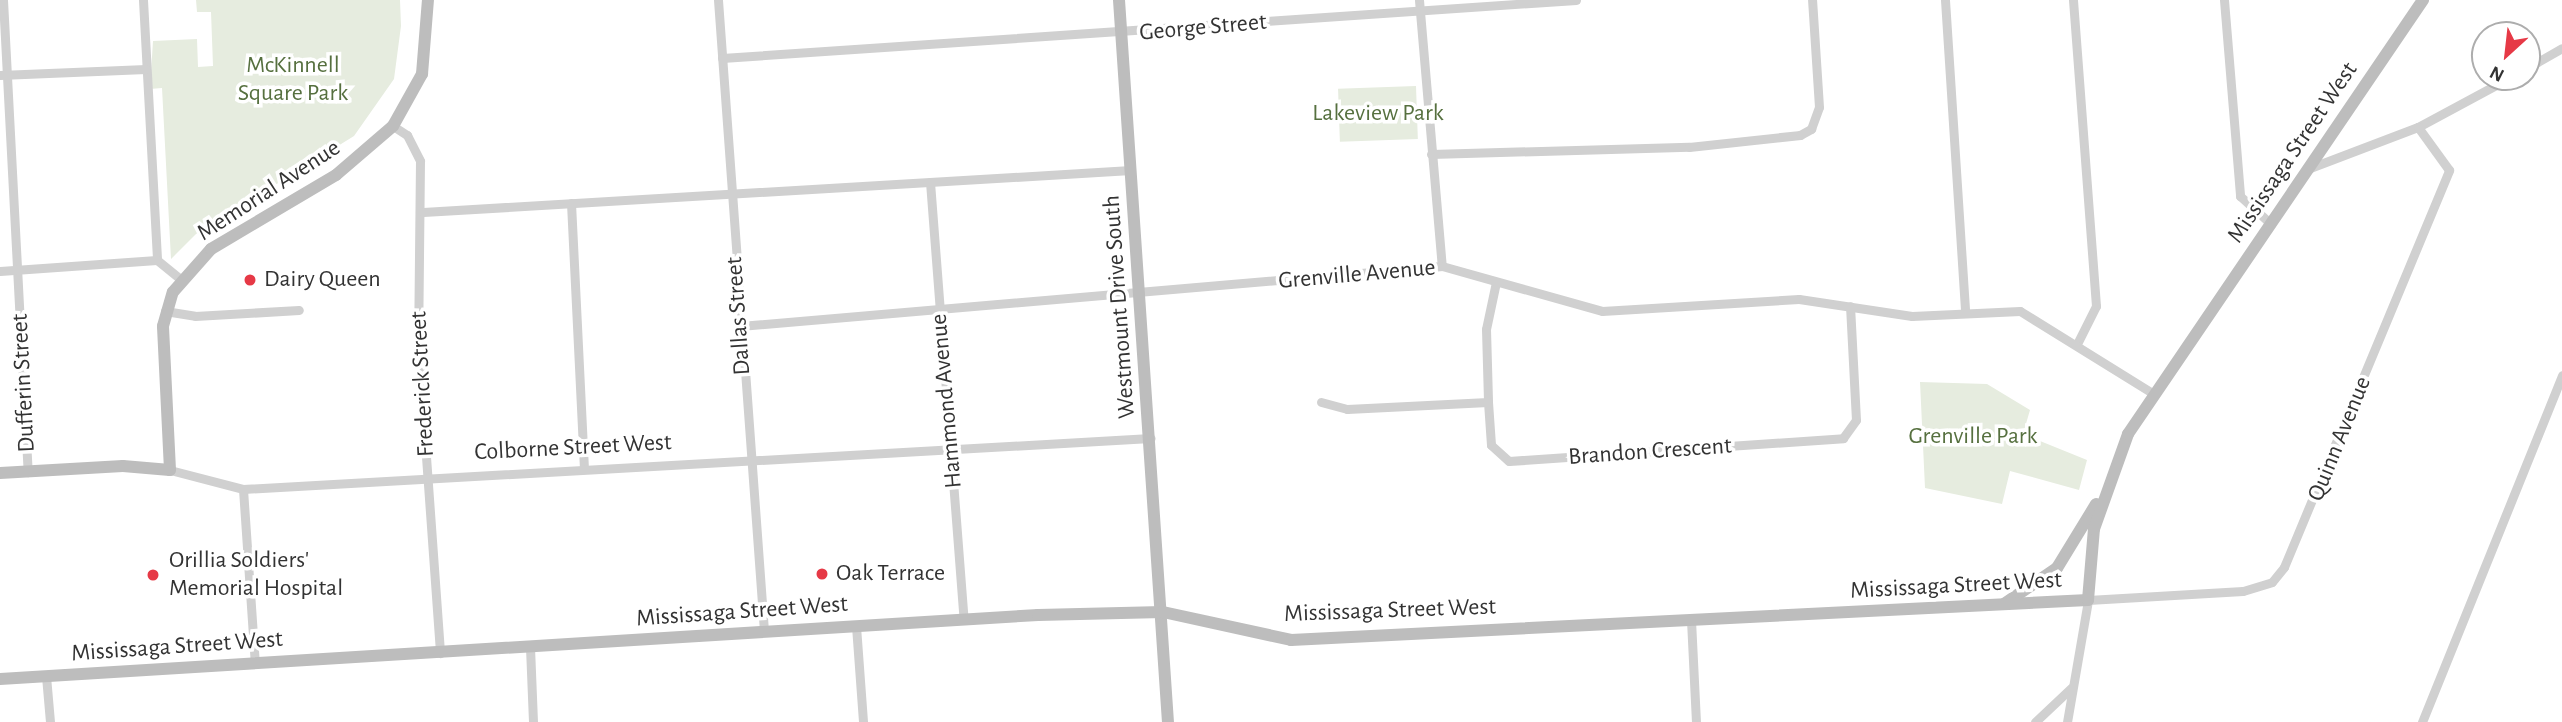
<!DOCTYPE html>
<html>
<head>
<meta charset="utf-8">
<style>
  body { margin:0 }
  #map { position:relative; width:2562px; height:722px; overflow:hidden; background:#fff; font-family:"Alegreya Sans",sans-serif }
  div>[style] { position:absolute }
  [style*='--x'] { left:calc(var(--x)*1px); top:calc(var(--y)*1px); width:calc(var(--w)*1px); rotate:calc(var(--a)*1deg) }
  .green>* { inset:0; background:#e6ecdf; transform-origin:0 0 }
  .street>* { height:9px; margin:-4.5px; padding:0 4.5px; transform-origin:4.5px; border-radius:4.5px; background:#d0d0d0 }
  .secondary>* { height:12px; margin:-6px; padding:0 6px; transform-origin:6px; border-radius:6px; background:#bdbdbd }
  .dots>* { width:19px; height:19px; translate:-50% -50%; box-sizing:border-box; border:4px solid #fff; border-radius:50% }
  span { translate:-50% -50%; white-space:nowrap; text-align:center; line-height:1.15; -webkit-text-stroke:7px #fff; paint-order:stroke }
  .street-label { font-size:24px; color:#333 }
  .park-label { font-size:24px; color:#56703f }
  .poi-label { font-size:24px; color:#333 }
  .left { translate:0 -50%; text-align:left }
  .north { position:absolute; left:2471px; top:21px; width:70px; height:70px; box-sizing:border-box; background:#fff; border:2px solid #adadad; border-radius:50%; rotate:207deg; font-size:19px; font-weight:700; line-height:28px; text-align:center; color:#333 }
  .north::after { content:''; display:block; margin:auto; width:24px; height:32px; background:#e63946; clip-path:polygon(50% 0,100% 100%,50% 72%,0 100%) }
</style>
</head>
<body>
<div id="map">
  <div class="green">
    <div style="clip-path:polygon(196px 0,400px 0,401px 26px,394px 79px,354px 136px,196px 234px,171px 259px,162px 88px,150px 89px,153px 41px,197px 39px,198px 67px,213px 66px,211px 12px,197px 12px)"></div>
    <div style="left:1416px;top:86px;width:53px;height:78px;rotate:88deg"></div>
    <div style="clip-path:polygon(1920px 382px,1987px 384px,2030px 410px,2023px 434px,2087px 460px,2079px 490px,2010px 471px,2002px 504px,1925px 488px)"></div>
  </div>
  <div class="street">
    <div style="--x:3;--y:0;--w:473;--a:87"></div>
    <div style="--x:143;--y:0;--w:260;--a:86.9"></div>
    <div style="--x:718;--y:0;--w:633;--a:85.83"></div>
    <div style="--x:1419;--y:0;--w:267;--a:85.1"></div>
    <div style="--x:1945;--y:0;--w:313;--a:86.3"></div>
    <div style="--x:2073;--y:0;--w:307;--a:85.7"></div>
    <div style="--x:2096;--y:306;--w:40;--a:116.6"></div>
    <div style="--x:2224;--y:0;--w:197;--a:85.3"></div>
    <div style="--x:2240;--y:196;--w:42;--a:42.1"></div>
    <div style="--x:722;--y:58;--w:856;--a:-3.89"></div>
    <div style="--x:2527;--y:68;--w:40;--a:-29.7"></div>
    <div style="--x:0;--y:75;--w:146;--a:-2.4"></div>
    <div style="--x:393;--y:126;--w:17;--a:33"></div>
    <div style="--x:407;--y:135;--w:29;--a:63"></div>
    <div style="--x:420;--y:161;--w:184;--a:90.6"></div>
    <div style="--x:418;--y:345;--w:309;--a:85.9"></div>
    <div style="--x:1431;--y:154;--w:258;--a:-1.6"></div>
    <div style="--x:1689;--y:147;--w:112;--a:-6.2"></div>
    <div style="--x:1800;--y:135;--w:13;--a:-29"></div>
    <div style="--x:1811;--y:129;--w:23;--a:-70"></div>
    <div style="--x:1819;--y:107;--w:107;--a:-93.7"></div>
    <div style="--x:2310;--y:168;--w:116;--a:-20.8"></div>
    <div style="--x:2418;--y:127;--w:106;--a:-28.3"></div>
    <div style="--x:930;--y:182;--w:439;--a:85.6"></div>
    <div style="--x:571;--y:203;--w:265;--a:87.2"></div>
    <div style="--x:423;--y:212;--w:709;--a:-3.39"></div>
    <div style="--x:157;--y:260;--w:32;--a:39"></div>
    <div style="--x:0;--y:271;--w:157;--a:-4"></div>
    <div style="--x:1496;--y:282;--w:48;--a:102"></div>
    <div style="--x:1486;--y:329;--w:73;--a:88.4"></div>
    <div style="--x:1488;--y:402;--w:43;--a:86"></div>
    <div style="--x:1491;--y:445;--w:24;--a:42"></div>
    <div style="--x:1509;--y:461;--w:335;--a:-3.9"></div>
    <div style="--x:1843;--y:438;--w:22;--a:-54"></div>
    <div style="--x:1856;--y:420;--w:114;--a:-93"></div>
    <div style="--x:165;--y:311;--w:30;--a:9"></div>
    <div style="--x:195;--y:316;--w:104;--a:-3.3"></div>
    <div style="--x:740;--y:326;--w:705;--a:-4.89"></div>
    <div style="--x:1442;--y:266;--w:166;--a:15.7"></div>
    <div style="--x:1602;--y:311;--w:197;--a:-3.5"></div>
    <div style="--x:1799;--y:299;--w:114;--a:8.6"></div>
    <div style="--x:1912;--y:316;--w:108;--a:-2.7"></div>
    <div style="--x:2020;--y:311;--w:158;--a:31.8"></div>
    <div style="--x:1321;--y:402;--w:27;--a:15"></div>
    <div style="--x:1347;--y:409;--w:141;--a:-2.8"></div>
    <div style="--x:170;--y:470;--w:75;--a:14.6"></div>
    <div style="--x:243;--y:489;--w:909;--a:-3.21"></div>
    <div style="--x:243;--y:489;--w:174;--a:86.1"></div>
    <div style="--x:1691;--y:620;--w:102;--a:87.2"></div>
    <div style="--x:856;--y:626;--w:96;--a:85.8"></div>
    <div style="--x:530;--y:647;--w:75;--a:87.7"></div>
    <div style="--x:46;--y:676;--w:46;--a:85"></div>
    <div style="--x:2035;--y:722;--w:50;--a:-43.4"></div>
    <div style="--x:2067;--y:722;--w:124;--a:-80.2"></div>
    <div style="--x:2088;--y:600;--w:155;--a:-3.3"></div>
    <div style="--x:2243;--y:591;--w:30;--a:-17"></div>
    <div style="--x:2272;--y:582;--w:19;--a:-51"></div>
    <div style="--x:2284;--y:567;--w:430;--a:-67.4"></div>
    <div style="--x:2449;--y:170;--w:53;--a:-125.8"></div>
    <div style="--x:2422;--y:722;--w:374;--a:-68"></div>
  </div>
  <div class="secondary">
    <div style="--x:1119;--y:0;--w:724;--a:86.12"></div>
    <div style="--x:0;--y:473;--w:123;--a:-3.3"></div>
    <div style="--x:123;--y:466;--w:47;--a:4.9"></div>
    <div style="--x:170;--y:470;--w:144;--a:-92.8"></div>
    <div style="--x:163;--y:326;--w:35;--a:-74"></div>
    <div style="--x:173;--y:292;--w:57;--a:-48.5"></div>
    <div style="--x:211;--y:249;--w:145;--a:-30.6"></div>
    <div style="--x:336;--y:175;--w:75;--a:-40.7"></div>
    <div style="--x:393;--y:126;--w:60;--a:-60.9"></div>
    <div style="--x:422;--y:74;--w:74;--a:-85.4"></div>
    <div style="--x:2004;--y:604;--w:64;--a:-34.2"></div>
    <div style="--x:2057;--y:568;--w:75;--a:-58.6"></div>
    <div style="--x:0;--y:679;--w:1040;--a:-3.53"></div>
    <div style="--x:1038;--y:615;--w:125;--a:-1.4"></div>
    <div style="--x:1163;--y:612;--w:131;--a:12.3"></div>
    <div style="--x:1291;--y:640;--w:798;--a:-2.87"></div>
    <div style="--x:2088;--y:600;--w:71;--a:-85.2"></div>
    <div style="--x:2094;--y:529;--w:101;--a:-70.3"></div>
    <div style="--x:2128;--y:434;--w:525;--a:-55.8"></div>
  </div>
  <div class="dots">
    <div style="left:250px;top:280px;background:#e63946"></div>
    <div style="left:822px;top:574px;background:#e63946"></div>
    <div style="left:153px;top:575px;background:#e63946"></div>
  </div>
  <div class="street-label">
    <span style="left:1203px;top:28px;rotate:-5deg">George Street</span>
    <span style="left:2293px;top:153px;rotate:-56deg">Mississaga Street West</span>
    <span style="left:269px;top:191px;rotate:-33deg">Memorial Avenue</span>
    <span style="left:1357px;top:275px;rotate:-5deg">Grenville Avenue</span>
    <span style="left:1120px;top:307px;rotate:-94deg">Westmount Drive South</span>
    <span style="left:739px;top:316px;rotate:-94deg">Dallas Street</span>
    <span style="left:24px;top:383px;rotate:-93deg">Dufferin Street</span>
    <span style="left:423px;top:384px;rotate:-93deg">Frederick Street</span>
    <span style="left:947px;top:401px;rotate:-95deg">Hammond Avenue</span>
    <span style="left:2340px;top:439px;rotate:-68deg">Quinn Avenue</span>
    <span style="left:573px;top:448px;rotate:-3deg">Colborne Street West</span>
    <span style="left:1650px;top:452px;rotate:-4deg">Brandon Crescent</span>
    <span style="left:1956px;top:586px;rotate:-3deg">Mississaga Street West</span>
    <span style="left:1390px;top:611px;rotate:-2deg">Mississaga Street West</span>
    <span style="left:742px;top:612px;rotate:-4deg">Mississaga Street West</span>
    <span style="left:177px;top:647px;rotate:-4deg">Mississaga Street West</span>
  </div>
  <div class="park-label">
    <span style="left:293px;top:80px">McKinnell<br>Square Park</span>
    <span style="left:1378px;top:114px">Lakeview Park</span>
    <span style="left:1973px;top:437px">Grenville Park</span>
  </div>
  <div class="poi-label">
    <span class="left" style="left:264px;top:280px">Dairy Queen</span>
    <span class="left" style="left:169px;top:575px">Orillia Soldiers'<br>Memorial Hospital</span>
    <span class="left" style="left:836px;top:574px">Oak Terrace</span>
  </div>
  <div class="north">N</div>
</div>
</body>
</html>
